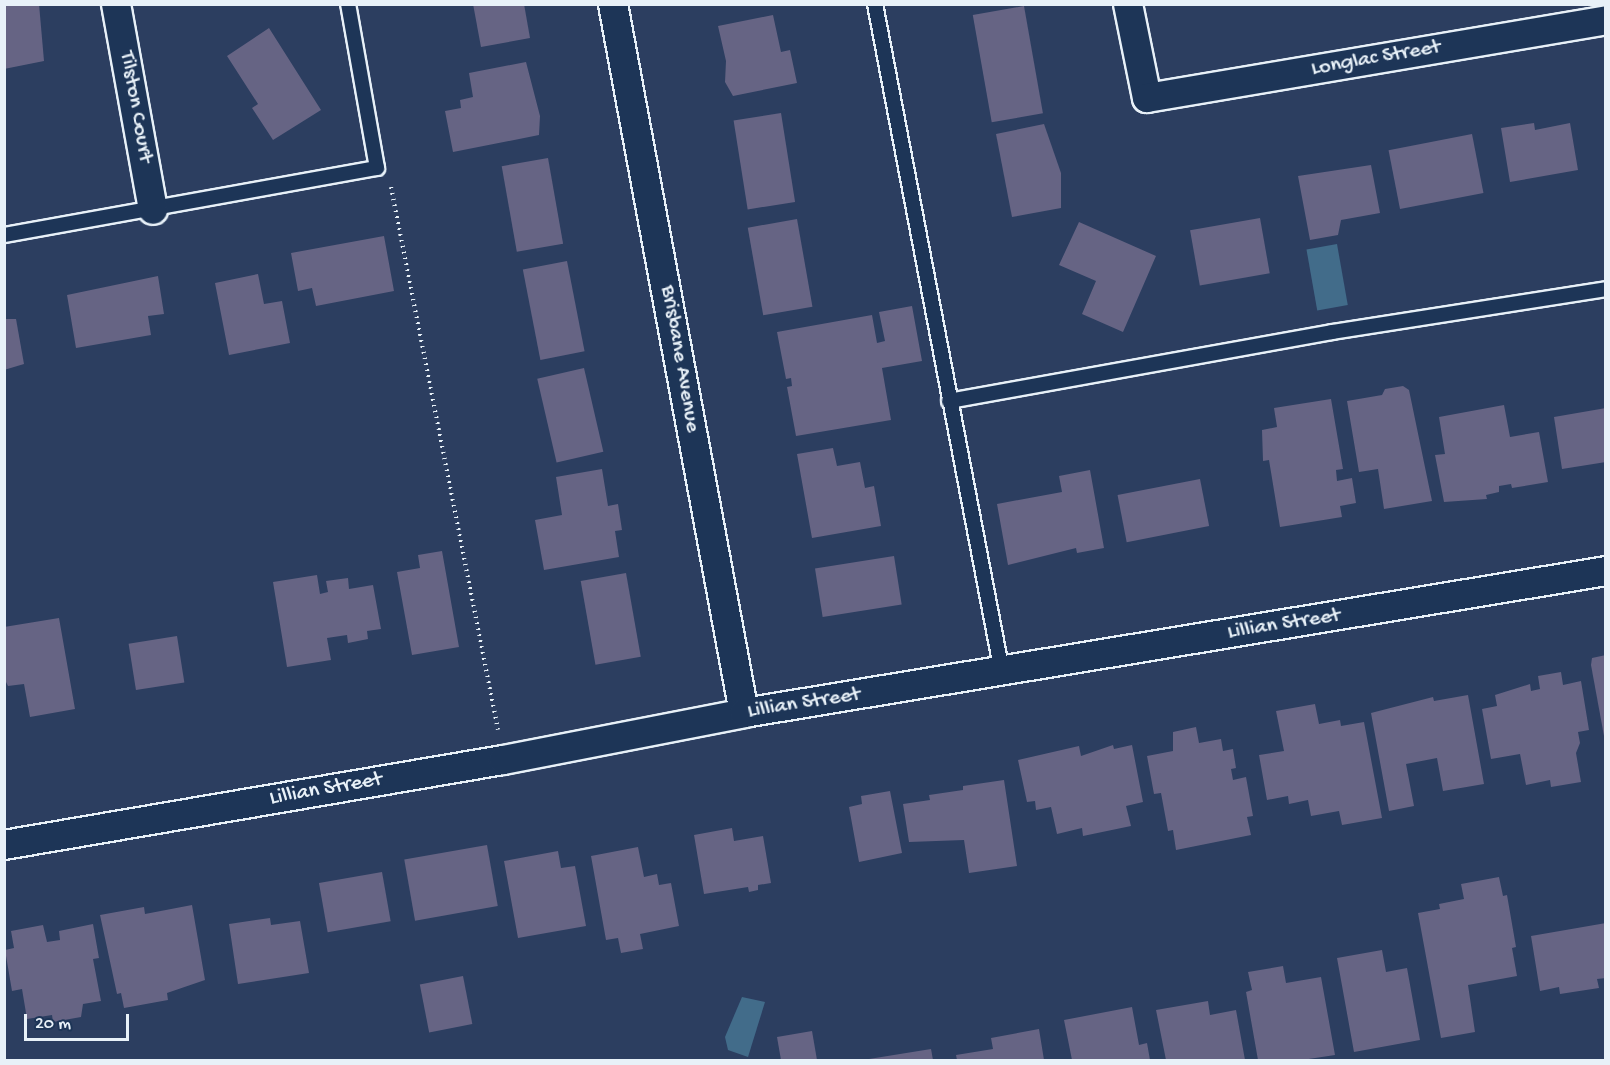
<!DOCTYPE html>
<html>
<head>
<meta charset="utf-8">
<style>
  body { margin:0 }
  #map { position:relative; width:1610px; height:1065px; overflow:hidden; background:#2c3e60; font-family:"Gochi Hand",sans-serif }
  div>[style] { position:absolute }
  [style*='--x'] { left:calc(var(--x)*1px); top:calc(var(--y)*1px); width:calc(var(--w)*1px); rotate:calc(var(--a)*1deg) }
  .water>* { inset:0; background:#426c8a; transform-origin:0 0 }
  .building>* { inset:0; background:#666484; transform-origin:0 0 }
  .path>* { height:4px; margin-top:-2px; transform-origin:0; background:repeating-linear-gradient(90deg,#e8f1f8 0 1.5px,transparent 0 6px) }
  .roads { filter:drop-shadow(2px 0 #e8f1f8) drop-shadow(-2px 0 #e8f1f8) drop-shadow(0 2px #e8f1f8) drop-shadow(0 -2px #e8f1f8) }
  .lane>* { height:14px; margin:-7px; padding:0 7px; transform-origin:7px; border-radius:7px; background:#1d3557 }
  .street>* { height:28px; margin:-14px; padding:0 14px; transform-origin:14px; border-radius:14px; background:#1d3557 }
  span { translate:-50% -50%; white-space:nowrap; text-align:center; line-height:1.15; -webkit-text-stroke:5px #1d3557; paint-order:stroke }
  .street-label { font-size:22px; color:#e8f1f8 }
  .frame { position:absolute; inset:0; border:6px solid #e8f1f8; pointer-events:none }
  .scale { position:absolute; left:24px; top:1014px; width:105px; height:27px; box-sizing:border-box; border:3px solid #e8f1f8; border-top:0; padding-left:8px; font-size:18px; line-height:21px; white-space:nowrap; color:#e8f1f8; -webkit-text-stroke:4px #1d3557; paint-order:stroke }
</style>
</head>
<body>
<div id="map">
  <div class="water">
    <div style="left:1337px;top:244px;width:62px;height:31px;rotate:80deg"></div>
    <div style="clip-path:polygon(742px 997px,765px 1002px,748px 1057px,728px 1050px,725px 1037px)"></div>
  </div>
  <div class="building">
    <div style="clip-path:polygon(4px 4px,39px 4px,44px 61px,4px 69px)"></div>
    <div style="clip-path:polygon(473px 4px,524px 4px,530px 38px,481px 47px)"></div>
    <div style="left:1024px;top:6px;width:109px;height:52px;rotate:80deg"></div>
    <div style="clip-path:polygon(773px 15px,781px 52px,790px 50px,797px 83px,733px 96px,725px 82px,726px 61px,718px 26px)"></div>
    <div style="clip-path:polygon(269px 28px,321px 110px,273px 140px,252px 108px,258px 104px,227px 56px)"></div>
    <div style="clip-path:polygon(526px 62px,540px 116px,539px 135px,453px 152px,445px 111px,461px 108px,460px 100px,473px 97px,469px 73px)"></div>
    <div style="left:781px;top:113px;width:90px;height:48px;rotate:81deg"></div>
    <div style="clip-path:polygon(1534px 123px,1535px 130px,1570px 123px,1578px 170px,1510px 182px,1501px 128px)"></div>
    <div style="clip-path:polygon(1044px 124px,1061px 173px,1061px 208px,1012px 217px,996px 134px)"></div>
    <div style="left:1472px;top:134px;width:60px;height:85px;rotate:79deg"></div>
    <div style="left:548px;top:158px;width:87px;height:47px;rotate:80deg"></div>
    <div style="clip-path:polygon(1371px 165px,1380px 213px,1341px 220px,1338px 235px,1310px 240px,1298px 176px)"></div>
    <div style="left:1260px;top:218px;width:56px;height:71px;rotate:80deg"></div>
    <div style="left:797px;top:219px;width:89px;height:50px;rotate:80deg"></div>
    <div style="clip-path:polygon(1079px 222px,1156px 256px,1123px 332px,1082px 314px,1096px 281px,1059px 265px)"></div>
    <div style="clip-path:polygon(384px 236px,394px 291px,316px 306px,312px 288px,298px 291px,291px 253px)"></div>
    <div style="left:567px;top:261px;width:92px;height:45px;rotate:79deg"></div>
    <div style="clip-path:polygon(258px 274px,264px 304px,282px 301px,290px 343px,229px 355px,215px 283px)"></div>
    <div style="clip-path:polygon(158px 276px,164px 314px,148px 316px,151px 335px,76px 348px,67px 295px)"></div>
    <div style="clip-path:polygon(912px 306px,922px 361px,882px 368px,891px 420px,796px 436px,787px 387px,792px 386px,791px 378px,786px 379px,777px 332px,872px 315px,877px 343px,885px 341px,879px 312px)"></div>
    <div style="clip-path:polygon(4px 319px,16px 319px,24px 364px,4px 370px)"></div>
    <div style="left:584px;top:368px;width:86px;height:48px;rotate:77deg"></div>
    <div style="clip-path:polygon(1403px 386px,1409px 390px,1432px 501px,1384px 509px,1378px 469px,1359px 472px,1347px 401px,1382px 395px,1385px 389px)"></div>
    <div style="clip-path:polygon(1331px 399px,1343px 469px,1336px 470px,1337px 481px,1352px 478px,1356px 503px,1340px 506px,1342px 517px,1280px 527px,1269px 460px,1263px 461px,1262px 430px,1277px 427px,1274px 408px)"></div>
    <div style="clip-path:polygon(1504px 405px,1510px 437px,1539px 432px,1548px 482px,1512px 488px,1511px 484px,1499px 486px,1499px 492px,1486px 495px,1487px 499px,1444px 502px,1435px 455px,1445px 454px,1439px 417px)"></div>
    <div style="clip-path:polygon(1606px 408px,1606px 462px,1562px 469px,1554px 417px)"></div>
    <div style="clip-path:polygon(833px 448px,837px 466px,860px 462px,865px 488px,874px 486px,881px 526px,812px 538px,797px 454px)"></div>
    <div style="clip-path:polygon(602px 469px,608px 506px,618px 504px,622px 530px,615px 531px,619px 557px,544px 570px,535px 520px,562px 515px,556px 477px)"></div>
    <div style="clip-path:polygon(1090px 470px,1104px 548px,1077px 553px,1076px 548px,1008px 565px,997px 504px,1062px 492px,1059px 476px)"></div>
    <div style="left:1200px;top:479px;width:48px;height:84px;rotate:79deg"></div>
    <div style="clip-path:polygon(442px 551px,459px 647px,412px 655px,397px 572px,420px 568px,418px 555px)"></div>
    <div style="left:894px;top:556px;width:49px;height:80px;rotate:81deg"></div>
    <div style="left:626px;top:573px;width:85px;height:46px;rotate:80deg"></div>
    <div style="clip-path:polygon(317px 575px,320px 594px,328px 592px,326px 581px,348px 578px,349px 589px,373px 585px,381px 629px,367px 631px,368px 639px,348px 643px,347px 635px,327px 638px,331px 660px,287px 667px,273px 582px)"></div>
    <div style="clip-path:polygon(59px 618px,75px 709px,30px 717px,24px 684px,8px 686px,4px 678px,4px 627px)"></div>
    <div style="left:177px;top:636px;width:47px;height:49px;rotate:81deg"></div>
    <div style="clip-path:polygon(1606px 655px,1606px 736px,1604px 736px,1591px 665px,1592px 658px)"></div>
    <div style="clip-path:polygon(1561px 672px,1563px 685px,1581px 681px,1589px 730px,1578px 732px,1580px 743px,1576px 753px,1581px 782px,1551px 787px,1550px 780px,1526px 785px,1520px 754px,1491px 759px,1482px 709px,1497px 706px,1495px 695px,1530px 684px,1531px 691px,1540px 689px,1538px 676px)"></div>
    <div style="clip-path:polygon(1468px 695px,1484px 784px,1443px 791px,1437px 758px,1406px 764px,1414px 806px,1389px 811px,1371px 713px,1433px 697px,1434px 701px)"></div>
    <div style="clip-path:polygon(1315px 704px,1319px 724px,1340px 720px,1341px 726px,1364px 722px,1382px 818px,1342px 825px,1339px 811px,1311px 816px,1308px 800px,1289px 804px,1288px 796px,1267px 800px,1259px 755px,1284px 751px,1276px 711px)"></div>
    <div style="clip-path:polygon(1196px 727px,1199px 743px,1221px 739px,1223px 751px,1233px 749px,1236px 768px,1231px 769px,1233px 780px,1246px 777px,1253px 816px,1247px 817px,1251px 835px,1176px 850px,1173px 830px,1168px 831px,1161px 793px,1154px 794px,1147px 756px,1173px 751px,1173px 732px)"></div>
    <div style="clip-path:polygon(1113px 745px,1114px 749px,1132px 745px,1143px 802px,1126px 806px,1131px 826px,1083px 836px,1082px 828px,1057px 834px,1051px 807px,1036px 810px,1035px 801px,1027px 802px,1018px 760px,1079px 746px,1081px 756px)"></div>
    <div style="clip-path:polygon(1004px 780px,1017px 866px,969px 873px,964px 840px,909px 842px,903px 804px,930px 800px,929px 795px,963px 790px,963px 786px)"></div>
    <div style="clip-path:polygon(890px 791px,902px 853px,859px 862px,849px 807px,862px 804px,861px 796px)"></div>
    <div style="clip-path:polygon(732px 828px,734px 841px,763px 836px,771px 883px,758px 885px,758px 890px,749px 892px,748px 887px,704px 894px,694px 835px)"></div>
    <div style="left:487px;top:845px;width:62px;height:84px;rotate:80deg"></div>
    <div style="clip-path:polygon(638px 847px,644px 877px,657px 874px,659px 885px,671px 883px,679px 926px,640px 934px,643px 949px,621px 953px,618px 938px,606px 940px,591px 856px)"></div>
    <div style="clip-path:polygon(558px 851px,561px 868px,575px 866px,586px 926px,518px 938px,504px 861px)"></div>
    <div style="left:382px;top:872px;width:50px;height:64px;rotate:80deg"></div>
    <div style="clip-path:polygon(1499px 877px,1503px 896px,1507px 895px,1516px 947px,1512px 948px,1517px 976px,1468px 985px,1475px 1032px,1441px 1038px,1418px 913px,1440px 909px,1439px 904px,1464px 899px,1461px 884px)"></div>
    <div style="clip-path:polygon(192px 905px,205px 980px,167px 993px,168px 1000px,124px 1008px,121px 993px,117px 994px,100px 915px,144px 907px,145px 914px)"></div>
    <div style="clip-path:polygon(270px 918px,271px 925px,300px 921px,309px 973px,238px 984px,229px 924px)"></div>
    <div style="clip-path:polygon(1606px 923px,1606px 978px,1597px 979px,1599px 988px,1560px 994px,1559px 987px,1540px 991px,1531px 936px)"></div>
    <div style="clip-path:polygon(93px 924px,99px 958px,93px 959px,101px 1001px,83px 1004px,81px 1017px,53px 1022px,52px 1015px,27px 1019px,22px 989px,12px 991px,5px 950px,14px 948px,11px 931px,43px 925px,47px 942px,60px 940px,59px 931px)"></div>
    <div style="clip-path:polygon(1382px 950px,1386px 972px,1407px 968px,1420px 1040px,1354px 1052px,1337px 958px)"></div>
    <div style="clip-path:polygon(1283px 966px,1286px 983px,1321px 977px,1335px 1055px,1302px 1060px,1258px 1060px,1246px 992px,1252px 990px,1248px 972px)"></div>
    <div style="left:463px;top:976px;width:49px;height:44px;rotate:79deg"></div>
    <div style="clip-path:polygon(1208px 1001px,1210px 1015px,1236px 1010px,1245px 1060px,1166px 1060px,1156px 1010px)"></div>
    <div style="clip-path:polygon(1132px 1007px,1139px 1045px,1147px 1043px,1150px 1060px,1072px 1060px,1064px 1020px)"></div>
    <div style="clip-path:polygon(1039px 1029px,1044px 1060px,957px 1060px,956px 1055px,993px 1049px,991px 1038px)"></div>
    <div style="clip-path:polygon(812px 1031px,817px 1060px,781px 1060px,777px 1037px)"></div>
    <div style="clip-path:polygon(931px 1049px,933px 1060px,869px 1060px,869px 1059px)"></div>
  </div>
  <div class="path">
    <div style="--x:391;--y:187;--w:553;--a:78.85"></div>
  </div>
  <div class="roads">
    <div class="lane">
      <div style="--x:875;--y:4;--w:680;--a:79.24"></div>
      <div style="--x:4;--y:235;--w:379;--a:-10.2"></div>
      <div style="--x:377;--y:168;--w:167;--a:-100"></div>
      <div style="--x:949;--y:401;--w:389;--a:-10.2"></div>
      <div style="--x:1332;--y:332;--w:277;--a:-8.9"></div>
    </div>
    <div class="street">
      <div style="--x:116;--y:4;--w:209;--a:79.8"></div>
      <div style="--x:613;--y:4;--w:721;--a:79.53"></div>
      <div style="--x:1128;--y:4;--w:96;--a:78.6"></div>
      <div style="--x:1147;--y:98;--w:466;--a:-9.6"></div>
      <div style="--x:4;--y:845;--w:506;--a:-9.67"></div>
      <div style="--x:503;--y:760;--w:246;--a:-11"></div>
      <div style="--x:744;--y:713;--w:874;--a:-9.35"></div>
    </div>
  </div>
  <div class="street-label">
    <span style="left:1376px;top:59px;rotate:-10deg">Longlac Street</span>
    <span style="left:135px;top:107px;rotate:80deg">Tilston Court</span>
    <span style="left:679px;top:359px;rotate:80deg">Brisbane Avenue</span>
    <span style="left:1284px;top:625px;rotate:-9deg">Lillian Street</span>
    <span style="left:804px;top:704px;rotate:-9deg">Lillian Street</span>
    <span style="left:326px;top:790px;rotate:-10deg">Lillian Street</span>
  </div>
  <div class="frame"></div>
  <div class="scale">20 m</div>
</div>
</body>
</html>
